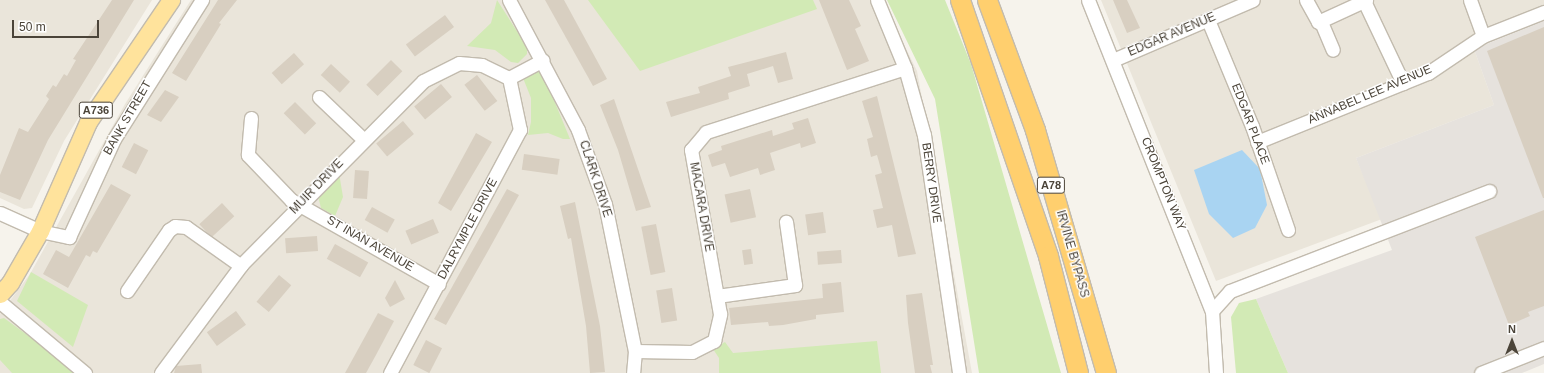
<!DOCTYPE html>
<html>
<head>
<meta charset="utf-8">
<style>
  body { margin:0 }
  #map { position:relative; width:1544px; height:373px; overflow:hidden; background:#f6f3ec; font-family:Helvetica,sans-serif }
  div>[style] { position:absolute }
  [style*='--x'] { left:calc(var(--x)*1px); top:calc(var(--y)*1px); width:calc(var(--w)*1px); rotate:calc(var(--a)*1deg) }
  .residential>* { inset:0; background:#eae5da }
  .industrial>* { inset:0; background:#e6e2dd }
  .green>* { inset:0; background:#d2eab5 }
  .water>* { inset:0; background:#a9d4f2 }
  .building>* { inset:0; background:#d8cfc1; transform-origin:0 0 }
  .roads { filter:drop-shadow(1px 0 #c2bbae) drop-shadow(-1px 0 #c2bbae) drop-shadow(0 1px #c2bbae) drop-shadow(0 -1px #c2bbae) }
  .minor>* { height:13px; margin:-6.5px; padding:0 6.5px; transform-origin:6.5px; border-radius:6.5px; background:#fff }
  .major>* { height:17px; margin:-8.5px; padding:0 8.5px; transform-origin:8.5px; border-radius:8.5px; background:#ffe39c }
  .highway>* { height:19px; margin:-9.5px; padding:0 9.5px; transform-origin:9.5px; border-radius:9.5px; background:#ffcf6e }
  span { translate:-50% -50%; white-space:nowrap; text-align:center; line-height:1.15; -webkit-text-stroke:3px #fff; paint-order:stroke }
  .shield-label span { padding:1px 3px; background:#fff; border:1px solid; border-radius:3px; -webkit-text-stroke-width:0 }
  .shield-label { font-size:11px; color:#4b4439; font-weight:700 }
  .street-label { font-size:12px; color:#4b4439 }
  .north { position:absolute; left:1492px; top:321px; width:40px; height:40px; -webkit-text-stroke:3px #fff; paint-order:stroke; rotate:0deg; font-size:11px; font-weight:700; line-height:16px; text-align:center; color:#4b4439 }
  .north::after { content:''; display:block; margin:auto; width:14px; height:18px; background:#4b4439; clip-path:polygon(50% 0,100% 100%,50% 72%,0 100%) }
  .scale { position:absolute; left:12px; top:20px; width:87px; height:18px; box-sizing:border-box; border:2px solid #4b4439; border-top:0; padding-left:5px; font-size:12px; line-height:14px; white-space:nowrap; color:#4b4439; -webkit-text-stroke:3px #fff; paint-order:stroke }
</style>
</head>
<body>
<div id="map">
  <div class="residential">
    <div style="clip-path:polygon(0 0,152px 0,64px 141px,32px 208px,24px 209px,0 198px)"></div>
    <div style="clip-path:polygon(191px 0,882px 0,917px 71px,972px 373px,0 373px,0 314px,30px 274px,125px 104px)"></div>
    <div style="clip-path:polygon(1101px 0,1544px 0,1544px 21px,1474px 49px,1494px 105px,1356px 158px,1382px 219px,1216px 281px)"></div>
  </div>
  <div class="industrial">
    <div style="clip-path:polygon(1544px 21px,1544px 364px,1522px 373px,1288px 373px,1256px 299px,1392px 250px,1356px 158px,1494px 105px,1474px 49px)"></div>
  </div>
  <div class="green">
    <div style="clip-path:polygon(497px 0,527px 47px,527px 54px,518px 63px,511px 62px,495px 50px,467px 46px,491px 23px)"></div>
    <div style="clip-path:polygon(588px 0,813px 0,817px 9px,640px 71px)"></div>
    <div style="clip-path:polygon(887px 0,945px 0,971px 64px,1061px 373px,979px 373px,935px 99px)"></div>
    <div style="clip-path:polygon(531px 70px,542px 71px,570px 139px,563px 139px,548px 133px,528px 135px,531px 122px,531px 98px,523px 78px)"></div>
    <div style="clip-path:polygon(339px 173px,343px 197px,335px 216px,321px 208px,318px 196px)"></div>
    <div style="clip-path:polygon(31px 272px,88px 305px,73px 347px,17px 301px)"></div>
    <div style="clip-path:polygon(1256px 299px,1288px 373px,1236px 373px,1231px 317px,1239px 303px)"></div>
    <div style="clip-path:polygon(4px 318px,63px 361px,78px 373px,12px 373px,0 360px,0 319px)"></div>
    <div style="clip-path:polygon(877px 341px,881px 373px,719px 373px,719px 358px,713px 349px,725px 342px,733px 353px)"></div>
  </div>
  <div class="water">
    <div style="clip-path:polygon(1242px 150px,1260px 169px,1267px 205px,1255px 228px,1233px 238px,1209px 214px,1194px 170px)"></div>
  </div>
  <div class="building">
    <div style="clip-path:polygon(112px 0,134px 0,48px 140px,20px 200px,0 192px,0 175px,19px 128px,28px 132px,49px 99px,46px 96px,53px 85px,56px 87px,64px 74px,67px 76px,76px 60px,73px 59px)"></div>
    <div style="clip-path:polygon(218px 0,237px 0,219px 23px,221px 24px,186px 81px,172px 73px)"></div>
    <div style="clip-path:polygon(545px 0,564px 0,607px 79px,593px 86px)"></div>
    <div style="clip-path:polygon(819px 0,849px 0,861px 26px,855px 29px,869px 61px,847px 70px)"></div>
    <div style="clip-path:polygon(1113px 0,1127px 0,1140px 28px,1127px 33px)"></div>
    <div style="left:445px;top:15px;width:15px;height:49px;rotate:53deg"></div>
    <div style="clip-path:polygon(1544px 27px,1544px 198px,1543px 198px,1487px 51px)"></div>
    <div style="clip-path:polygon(786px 52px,793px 79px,778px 83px,773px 66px,747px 74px,750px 86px,728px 93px,729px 99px,671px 117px,666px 102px,700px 93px,698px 87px,731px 76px,728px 67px)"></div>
    <div style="left:294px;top:53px;width:15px;height:30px;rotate:48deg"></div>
    <div style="left:391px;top:60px;width:16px;height:35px;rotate:45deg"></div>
    <div style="left:331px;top:64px;width:26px;height:15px;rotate:43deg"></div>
    <div style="left:477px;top:75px;width:33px;height:16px;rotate:52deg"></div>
    <div style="left:441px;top:84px;width:17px;height:35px;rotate:50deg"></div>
    <div style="clip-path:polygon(165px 90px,179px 97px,161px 122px,147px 115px)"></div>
    <div style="clip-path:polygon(877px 96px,916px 254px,898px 257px,892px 225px,877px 228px,873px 210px,883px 208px,875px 175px,882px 173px,877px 155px,871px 157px,867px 139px,873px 137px,862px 101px)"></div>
    <div style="clip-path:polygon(614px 99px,651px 207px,636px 211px,618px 150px,600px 105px)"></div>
    <div style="left:295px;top:102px;width:30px;height:16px;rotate:45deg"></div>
    <div style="clip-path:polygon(808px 118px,816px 143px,801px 148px,800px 143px,770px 153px,775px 170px,760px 175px,758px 168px,730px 177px,725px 163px,712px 167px,708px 155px,722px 150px,721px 146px,772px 130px,773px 136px,794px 129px,792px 123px)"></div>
    <div style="left:403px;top:121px;width:17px;height:35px;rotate:50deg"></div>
    <div style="clip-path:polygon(476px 133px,492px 142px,451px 211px,438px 203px)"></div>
    <div style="left:134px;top:143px;width:16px;height:27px;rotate:27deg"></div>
    <div style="left:524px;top:154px;width:36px;height:16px;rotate:8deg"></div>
    <div style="left:355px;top:170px;width:14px;height:28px;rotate:4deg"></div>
    <div style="clip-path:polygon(111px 184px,131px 195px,97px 253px,93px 251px,90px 257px,86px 255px,68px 288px,43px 274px,56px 250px,69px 257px)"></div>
    <div style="clip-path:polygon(507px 189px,519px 195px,488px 251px,446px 325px,434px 319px)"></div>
    <div style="left:750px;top:189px;width:29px;height:26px;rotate:78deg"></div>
    <div style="clip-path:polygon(575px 202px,600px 326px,605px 372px,590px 373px,586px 326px,571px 238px,568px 239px,560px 206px)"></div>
    <div style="left:222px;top:203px;width:18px;height:31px;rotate:47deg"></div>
    <div style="left:372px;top:207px;width:26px;height:15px;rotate:29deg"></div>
    <div style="clip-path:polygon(1544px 210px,1544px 306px,1528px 312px,1530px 316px,1509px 325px,1475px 237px)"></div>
    <div style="left:823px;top:212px;width:21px;height:18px;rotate:82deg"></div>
    <div style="left:433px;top:219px;width:15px;height:30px;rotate:67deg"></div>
    <div style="left:656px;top:224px;width:49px;height:15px;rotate:79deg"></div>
    <div style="left:317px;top:236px;width:15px;height:32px;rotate:86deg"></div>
    <div style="left:335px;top:244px;width:38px;height:17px;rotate:29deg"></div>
    <div style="left:751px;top:249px;width:15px;height:9px;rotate:82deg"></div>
    <div style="left:841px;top:250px;width:13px;height:24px;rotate:86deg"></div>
    <div style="left:279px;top:275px;width:16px;height:35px;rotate:40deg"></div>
    <div style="clip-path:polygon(395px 280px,405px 299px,390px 307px,385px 298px)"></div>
    <div style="clip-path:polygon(841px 282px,844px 312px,816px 315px,816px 319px,783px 325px,769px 326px,768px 322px,731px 325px,729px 308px,823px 298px,822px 284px)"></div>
    <div style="left:672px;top:288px;width:33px;height:16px;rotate:81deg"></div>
    <div style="clip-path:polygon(922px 293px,933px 365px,930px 365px,932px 373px,915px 373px,908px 323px,906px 295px)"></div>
    <div style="left:236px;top:311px;width:17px;height:36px;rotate:54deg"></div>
    <div style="clip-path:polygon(378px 313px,394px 321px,376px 355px,366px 373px,345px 373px)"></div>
    <div style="left:426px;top:340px;width:18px;height:28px;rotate:27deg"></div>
    <div style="clip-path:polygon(201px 364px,202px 373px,174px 373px,176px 366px)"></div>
  </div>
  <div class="roads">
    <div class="minor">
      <div style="--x:509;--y:0;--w:147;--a:62"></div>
      <div style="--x:578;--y:130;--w:79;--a:70"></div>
      <div style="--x:605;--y:204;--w:150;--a:78.5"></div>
      <div style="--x:635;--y:351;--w:22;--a:95"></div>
      <div style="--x:877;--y:0;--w:74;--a:67.6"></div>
      <div style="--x:905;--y:68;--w:70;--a:74.2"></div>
      <div style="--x:924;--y:135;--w:241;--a:81.6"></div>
      <div style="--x:1088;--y:0;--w:335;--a:68.3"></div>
      <div style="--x:1212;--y:311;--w:62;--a:86.3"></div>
      <div style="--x:1306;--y:0;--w:25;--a:61"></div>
      <div style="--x:1318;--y:22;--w:53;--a:-24.6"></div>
      <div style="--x:1470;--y:0;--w:38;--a:70"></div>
      <div style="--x:1364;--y:1;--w:91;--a:64.6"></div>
      <div style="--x:1208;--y:20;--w:115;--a:67.5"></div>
      <div style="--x:1252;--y:126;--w:110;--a:70.9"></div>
      <div style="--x:1321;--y:22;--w:30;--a:67"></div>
      <div style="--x:1113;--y:60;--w:152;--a:-23.2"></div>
      <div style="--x:509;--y:78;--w:38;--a:-28"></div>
      <div style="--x:319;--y:97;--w:61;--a:43.7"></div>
      <div style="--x:251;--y:118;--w:37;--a:95"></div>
      <div style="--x:248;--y:155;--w:62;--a:46.3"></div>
      <div style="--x:291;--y:200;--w:170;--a:29.6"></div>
      <div style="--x:1257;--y:142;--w:184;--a:-22"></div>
      <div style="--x:1428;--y:73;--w:66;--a:-33.9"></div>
      <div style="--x:1483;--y:36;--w:66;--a:-21.5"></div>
      <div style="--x:0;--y:213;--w:44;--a:24.2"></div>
      <div style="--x:40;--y:231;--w:30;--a:12"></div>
      <div style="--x:69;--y:237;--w:108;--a:-65.3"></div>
      <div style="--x:114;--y:139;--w:165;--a:-57.7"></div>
      <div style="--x:127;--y:291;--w:74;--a:-55.5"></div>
      <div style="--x:169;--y:230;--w:7;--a:-34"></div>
      <div style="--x:175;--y:226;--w:11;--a:5"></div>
      <div style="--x:186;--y:227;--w:67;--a:35.3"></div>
      <div style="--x:717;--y:296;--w:79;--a:-8"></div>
      <div style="--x:795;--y:285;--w:64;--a:-98.1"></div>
      <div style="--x:0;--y:302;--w:111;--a:39.9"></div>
      <div style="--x:1212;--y:311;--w:27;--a:-48"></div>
      <div style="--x:1230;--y:291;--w:278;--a:-21.1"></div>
      <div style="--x:635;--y:351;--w:57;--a:1"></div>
      <div style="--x:692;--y:352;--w:25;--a:-27"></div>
      <div style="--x:714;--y:341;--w:28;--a:-77"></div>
      <div style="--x:720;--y:314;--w:167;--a:-100"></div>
      <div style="--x:691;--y:150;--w:23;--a:-50"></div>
      <div style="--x:706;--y:132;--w:209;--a:-17.8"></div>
      <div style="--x:161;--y:373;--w:136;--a:-53.4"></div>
      <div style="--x:242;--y:264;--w:257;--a:-45.3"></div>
      <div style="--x:423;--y:81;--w:40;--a:-26.6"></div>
      <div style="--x:459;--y:63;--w:23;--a:5"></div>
      <div style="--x:482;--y:65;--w:30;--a:26"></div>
      <div style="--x:390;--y:373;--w:276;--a:-61.9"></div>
      <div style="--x:520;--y:130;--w:53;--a:-101.9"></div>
      <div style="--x:1481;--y:373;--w:68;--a:-21.6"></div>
    </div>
    <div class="major">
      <div style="--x:0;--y:294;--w:15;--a:-48"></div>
      <div style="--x:10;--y:283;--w:60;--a:-60"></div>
      <div style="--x:40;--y:231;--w:119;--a:-66.2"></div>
      <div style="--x:88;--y:122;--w:148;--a:-55.8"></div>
    </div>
    <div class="highway">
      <div style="--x:960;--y:0;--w:271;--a:71"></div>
      <div style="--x:1048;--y:256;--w:121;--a:75.6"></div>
      <div style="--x:987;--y:0;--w:139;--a:69.7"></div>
      <div style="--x:1035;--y:130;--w:253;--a:73.7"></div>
    </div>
  </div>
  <div class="shield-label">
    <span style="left:96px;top:110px">A736</span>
    <span style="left:1051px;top:185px">A78</span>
  </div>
  <div class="street-label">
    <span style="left:1172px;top:35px;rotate:-23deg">EDGAR AVENUE</span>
    <span style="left:1370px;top:95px;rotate:-23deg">ANNABEL LEE AVENUE</span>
    <span style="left:128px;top:118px;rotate:-60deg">BANK STREET</span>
    <span style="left:1250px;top:124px;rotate:69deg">EDGAR PLACE</span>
    <span style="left:595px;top:179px;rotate:72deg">CLARK DRIVE</span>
    <span style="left:931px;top:183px;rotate:82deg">BERRY DRIVE</span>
    <span style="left:1163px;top:184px;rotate:68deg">CROMPTON WAY</span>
    <span style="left:317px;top:187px;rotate:-46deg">MUIR DRIVE</span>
    <span style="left:701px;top:207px;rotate:80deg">MACARA DRIVE</span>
    <span style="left:468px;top:229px;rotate:-62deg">DALRYMPLE DRIVE</span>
    <span style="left:370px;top:244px;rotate:30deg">ST INAN AVENUE</span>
    <span style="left:1072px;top:254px;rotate:74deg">IRVINE BYPASS</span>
  </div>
  <div class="north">N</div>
  <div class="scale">50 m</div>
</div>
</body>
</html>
